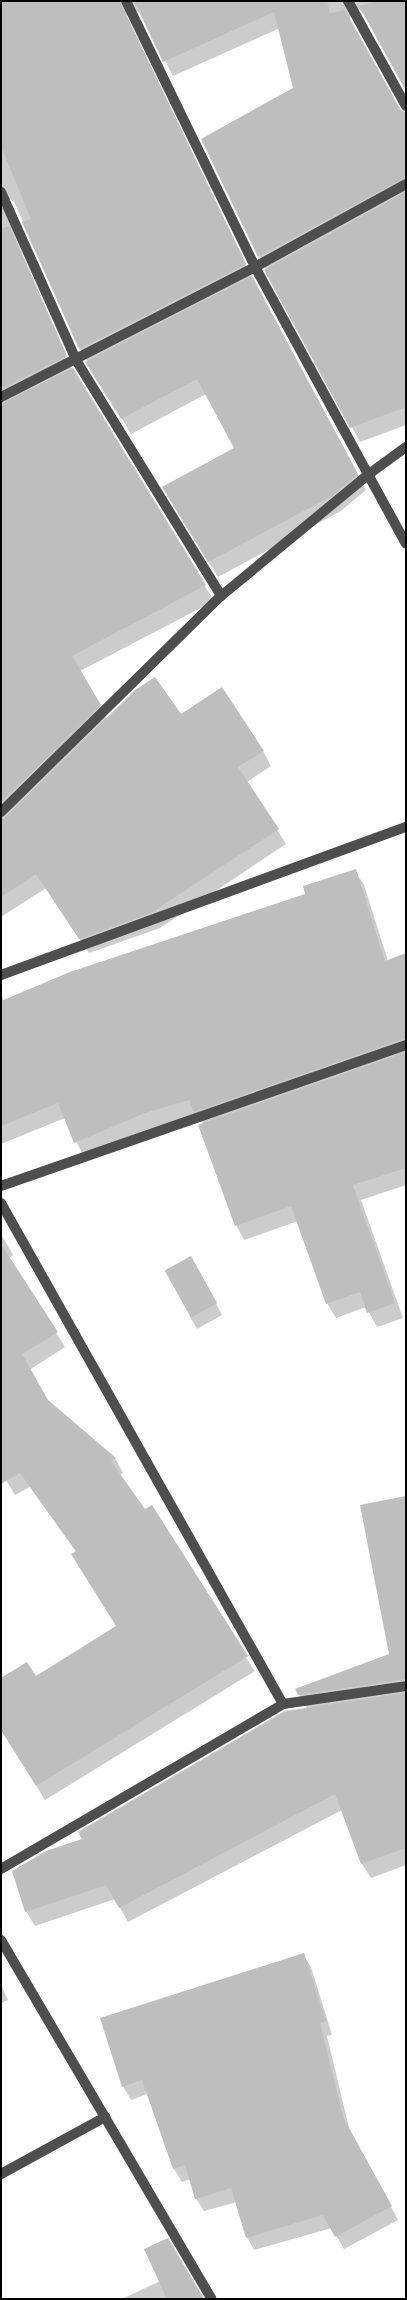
<!DOCTYPE html>
<html>
<head>
<meta charset="utf-8">
<style>
  body { margin:0 }
  #map { position:relative; width:407px; height:2300px; overflow:hidden; background:#fff; font-family:Lato,sans-serif }
  div>[style] { position:absolute }
  [style*='--x'] { left:calc(var(--x)*1px); top:calc(var(--y)*1px); width:calc(var(--w)*1px); rotate:calc(var(--a)*1deg) }
  .shadow>* { inset:0; background:#0003 }
  .building>* { inset:0; background:#bebebe; transform-origin:0 0 }
  .street>* { height:10px; margin:-5px; padding:0 5px; transform-origin:5px; border-radius:5px; background:#4e4e4e }
  span { translate:-50% -50%; white-space:nowrap; text-align:center; line-height:1.15; -webkit-text-stroke:4px #fff; paint-order:stroke }
  .frame { position:absolute; inset:0; border:2px solid #000; pointer-events:none }
</style>
</head>
<body>
<div id="map">
  <div class="shadow">
    <div style="clip-path:polygon(1px 1px,406px 1px,406px 91px,363px 12px,358px 9px,352px 10px,350px 20px,400px 111px,406px 114px,406px 425px,360px 442px,259px 257px,202px 139px,294px 89px,280px 28px,173px 76px,140px 12px,132px 9px,127px 16px,253px 279px,366px 490px,341px 511px,218px 577px,172px 502px,236px 448px,206px 394px,131px 434px,80px 349px,14px 202px,10px 199px,2px 206px,73px 371px,214px 601px,80px 671px,107px 719px,180px 716px,263px 751px,271px 766px,247px 782px,286px 844px,160px 928px,89px 953px,46px 888px,1px 917px)"></div>
    <div style="clip-path:polygon(355px 871px,364px 885px,388px 961px,406px 955px,406px 1185px,361px 1200px,403px 1318px,377px 1327px,366px 1307px,336px 1318px,327px 1303px,298px 1221px,244px 1240px,236px 1225px,203px 1124px,197px 1114px,84px 1157px,65px 1118px,1px 1144px,1px 996px,4px 1001px,307px 894px)"></div>
    <div style="clip-path:polygon(1px 1234px,13px 1255px,9px 1258px,65px 1347px,29px 1370px,47px 1401px,115px 1458px,123px 1473px,119px 1475px,255px 1671px,45px 1800px,1px 1729px,35px 1678px,117px 1627px,77px 1553px,30px 1487px,15px 1495px,1px 1472px)"></div>
    <div style="clip-path:polygon(198px 1269px,222px 1315px,197px 1329px,190px 1317px)"></div>
    <div style="clip-path:polygon(406px 1497px,406px 1865px,371px 1878px,362px 1864px,342px 1810px,128px 1922px,115px 1899px,35px 1926px,26px 1911px,84px 1840px,307px 1708px,299px 1694px,391px 1655px)"></div>
    <div style="clip-path:polygon(303px 1954px,311px 1967px,332px 2035px,327px 2036px,350px 2132px,398px 2220px,344px 2249px,332px 2228px,254px 2250px,247px 2237px,237px 2202px,204px 2211px,196px 2198px,190px 2179px,182px 2182px,174px 2169px,147px 2094px,131px 2100px,123px 2086px)"></div>
    <div style="clip-path:polygon(1px 1985px,8px 2000px,1px 2003px)"></div>
    <div style="clip-path:polygon(160px 2281px,202px 2299px,122px 2299px)"></div>
  </div>
  <div class="building">
    <div style="clip-path:polygon(1px 1px,119px 1px,246px 264px,79px 349px,22px 222px,31px 219px,1px 146px)"></div>
    <div style="clip-path:polygon(134px 1px,327px 1px,330px 13px,345px 10px,400px 109px,406px 113px,406px 177px,258px 257px,201px 139px,293px 88px,274px 12px,163px 62px)"></div>
    <div style="clip-path:polygon(378px 1px,406px 1px,406px 91px,359px 6px)"></div>
    <div style="clip-path:polygon(406px 192px,406px 407px,350px 428px,264px 270px)"></div>
    <div style="clip-path:polygon(9px 226px,67px 356px,1px 389px,1px 229px)"></div>
    <div style="clip-path:polygon(252px 276px,358px 474px,332px 496px,208px 562px,162px 487px,234px 448px,197px 379px,121px 419px,85px 362px)"></div>
    <div style="clip-path:polygon(73px 368px,206px 585px,72px 656px,101px 705px,1px 802px,1px 404px)"></div>
    <div style="clip-path:polygon(155px 677px,181px 714px,222px 687px,264px 751px,238px 767px,279px 829px,151px 913px,79px 939px,36px 874px,1px 897px,1px 819px,6px 817px,135px 690px)"></div>
    <div style="clip-path:polygon(356px 869px,385px 961px,406px 953px,406px 1038px,194px 1112px,189px 1100px,145px 1113px,74px 1143px,58px 1103px,1px 1126px,1px 1001px,70px 972px,305px 894px,303px 886px)"></div>
    <div style="clip-path:polygon(406px 1052px,406px 1168px,353px 1185px,395px 1303px,367px 1313px,360px 1292px,326px 1304px,291px 1206px,235px 1226px,198px 1125px)"></div>
    <div style="clip-path:polygon(1px 1244px,58px 1332px,22px 1354px,48px 1400px,116px 1458px,111px 1461px,145px 1509px,152px 1505px,248px 1656px,36px 1786px,1px 1730px,1px 1678px,27px 1662px,36px 1676px,116px 1626px,71px 1554px,76px 1551px,20px 1473px,1px 1484px)"></div>
    <div style="left:191px;top:1256px;width:54px;height:30px;rotate:61deg"></div>
    <div style="clip-path:polygon(406px 1496px,406px 1679px,298px 1695px,295px 1689px,389px 1654px,360px 1505px)"></div>
    <div style="clip-path:polygon(406px 1693px,406px 1848px,361px 1864px,335px 1794px,119px 1908px,106px 1885px,25px 1912px,12px 1871px,46px 1851px,82px 1839px,78px 1832px,285px 1711px)"></div>
    <div style="clip-path:polygon(304px 1953px,326px 2021px,320px 2023px,343px 2117px,392px 2206px,335px 2237px,323px 2215px,246px 2238px,231px 2188px,195px 2199px,185px 2165px,173px 2169px,142px 2080px,122px 2087px,100px 2018px)"></div>
    <div style="clip-path:polygon(168px 2238px,204px 2299px,167px 2299px,144px 2249px)"></div>
  </div>
  <div class="street">
    <div style="--x:126;--y:1;--w:296;--a:64.1"></div>
    <div style="--x:255;--y:267;--w:315;--a:61.4"></div>
    <div style="--x:348;--y:1;--w:120;--a:61.1"></div>
    <div style="--x:1;--y:192;--w:184;--a:65.9"></div>
    <div style="--x:76;--y:360;--w:277;--a:58.4"></div>
    <div style="--x:1;--y:397;--w:285;--a:-27.1"></div>
    <div style="--x:255;--y:267;--w:172;--a:-28.8"></div>
    <div style="--x:1;--y:812;--w:308;--a:-44.5"></div>
    <div style="--x:221;--y:596;--w:192;--a:-39.5"></div>
    <div style="--x:369;--y:474;--w:46;--a:-36.1"></div>
    <div style="--x:1;--y:975;--w:431;--a:-20.1"></div>
    <div style="--x:1;--y:1186;--w:429;--a:-19.2"></div>
    <div style="--x:1;--y:1203;--w:575;--a:60.63"></div>
    <div style="--x:1;--y:1869;--w:327;--a:-30.3"></div>
    <div style="--x:283;--y:1704;--w:124;--a:-8.3"></div>
    <div style="--x:1;--y:1940;--w:416;--a:59.6"></div>
    <div style="--x:1;--y:2174;--w:119;--a:-28.7"></div>
  </div>
  <div class="frame"></div>
</div>
</body>
</html>
